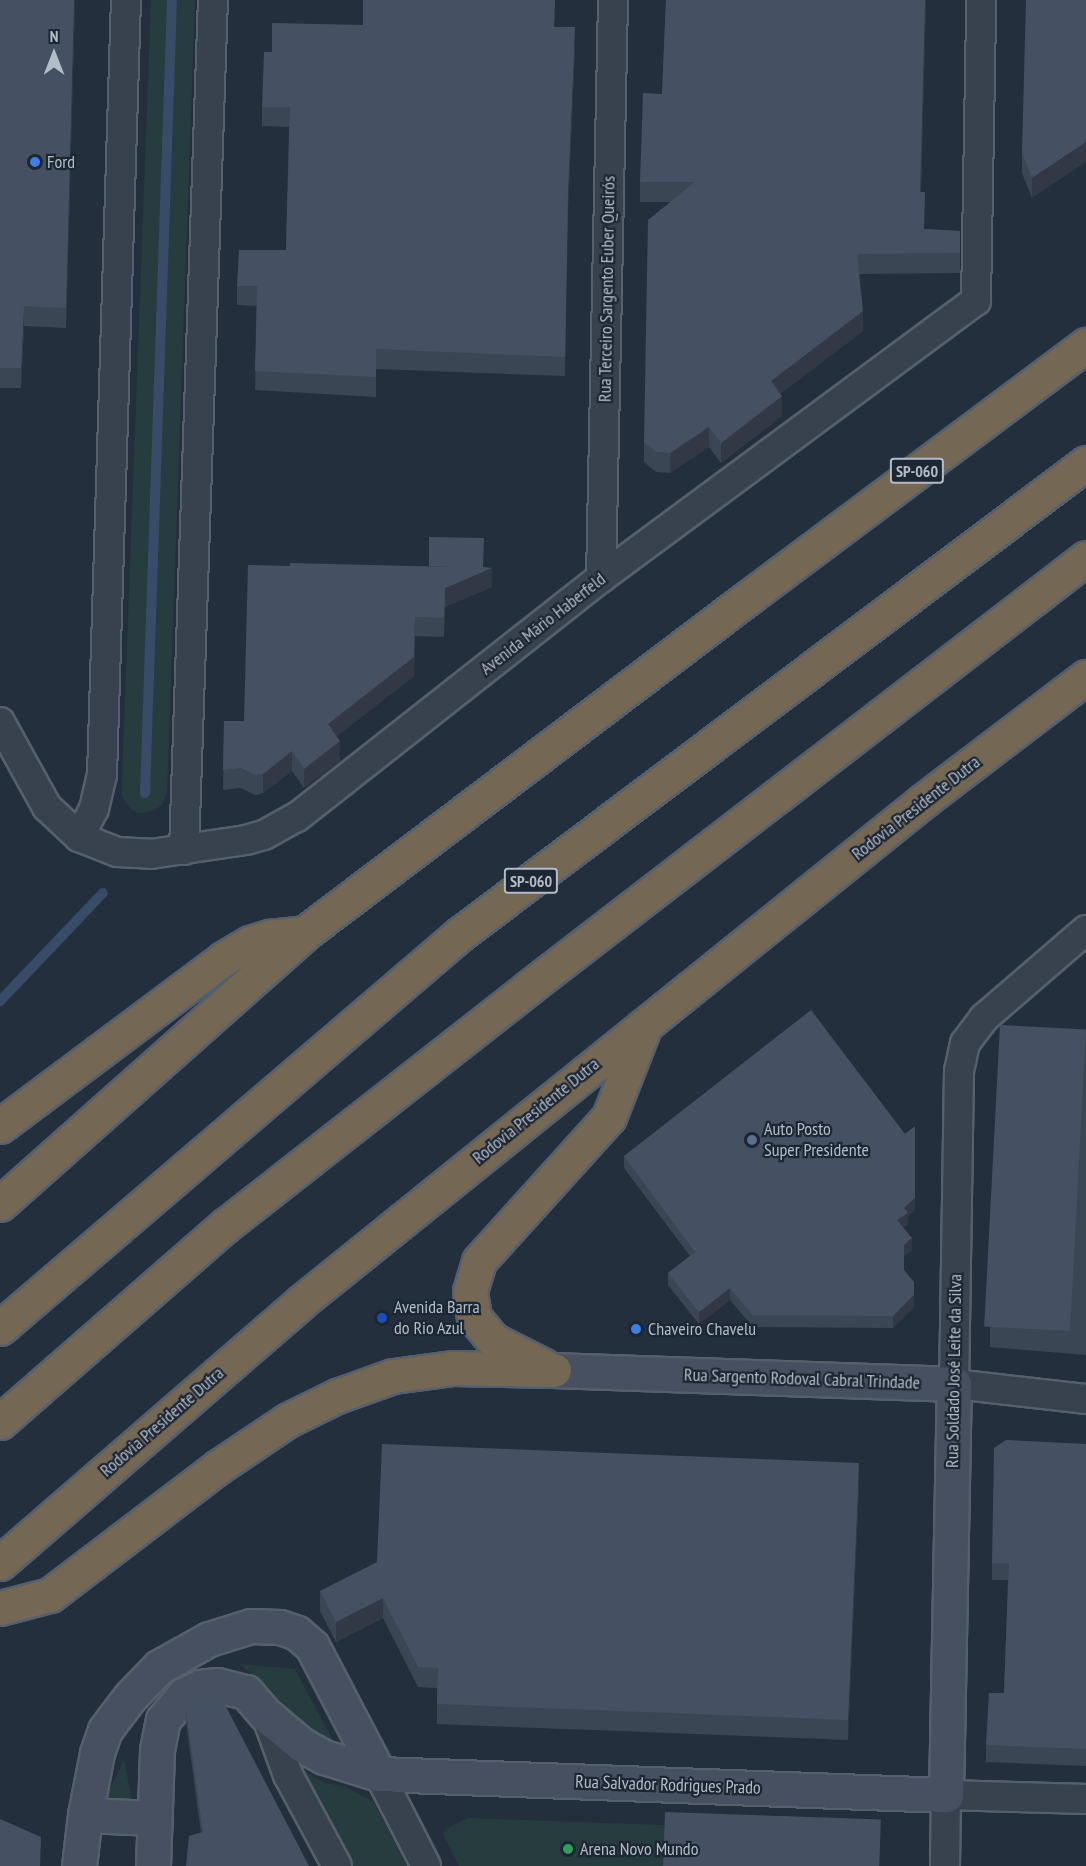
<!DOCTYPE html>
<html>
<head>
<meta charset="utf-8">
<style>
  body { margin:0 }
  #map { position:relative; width:1086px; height:1866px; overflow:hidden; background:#242f3e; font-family:"PT Sans Narrow",sans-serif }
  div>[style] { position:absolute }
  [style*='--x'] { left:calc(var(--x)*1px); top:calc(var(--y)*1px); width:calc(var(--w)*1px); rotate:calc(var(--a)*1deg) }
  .green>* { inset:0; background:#263c3f }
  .stream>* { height:10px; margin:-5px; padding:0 5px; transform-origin:5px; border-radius:5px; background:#394c67 }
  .roads { filter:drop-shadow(2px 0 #565f6c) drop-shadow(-2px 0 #565f6c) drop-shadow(0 2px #565f6c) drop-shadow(0 -2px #565f6c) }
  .minor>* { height:28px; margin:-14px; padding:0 14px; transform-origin:14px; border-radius:14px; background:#38414e }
  .secondary>* { height:33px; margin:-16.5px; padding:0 16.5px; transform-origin:16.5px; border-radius:16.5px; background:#465061 }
  .motorway>* { height:33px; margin:-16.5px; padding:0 16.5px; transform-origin:16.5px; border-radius:16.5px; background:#746855 }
  .wall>* { inset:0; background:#3b4654 }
  .shaded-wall>* { inset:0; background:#303945 }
  .building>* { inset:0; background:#455162; transform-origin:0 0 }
  .dots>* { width:16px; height:16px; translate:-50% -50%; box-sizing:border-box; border:3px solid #1d2633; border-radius:50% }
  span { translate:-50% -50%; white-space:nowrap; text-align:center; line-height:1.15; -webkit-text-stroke:4.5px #1d2633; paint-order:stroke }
  .shield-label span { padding:2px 4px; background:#1d2633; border:2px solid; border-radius:4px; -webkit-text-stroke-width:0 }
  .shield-label { font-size:16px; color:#b4bcc9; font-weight:700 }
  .poi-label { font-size:18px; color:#b4bcc9 }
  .left { translate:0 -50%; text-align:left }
  .street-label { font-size:18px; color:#b4bcc9 }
  .north { position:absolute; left:24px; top:24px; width:60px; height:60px; -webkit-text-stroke:4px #1d2633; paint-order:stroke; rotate:0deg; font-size:16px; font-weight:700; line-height:24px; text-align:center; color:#b4bcc9 }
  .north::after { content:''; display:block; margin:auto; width:21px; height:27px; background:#b4bcc9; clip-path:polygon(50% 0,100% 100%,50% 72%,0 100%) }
</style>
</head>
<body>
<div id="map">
  <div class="green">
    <div style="clip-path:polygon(151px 0,195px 0,167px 793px,162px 805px,153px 811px,138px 813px,131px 809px,122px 797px,122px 779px)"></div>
    <div style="clip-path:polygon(240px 1664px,295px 1669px,339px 1752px,305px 1740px,273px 1692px)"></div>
    <div style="clip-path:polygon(124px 1760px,133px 1805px,103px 1803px)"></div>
    <div style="clip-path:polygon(303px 1770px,325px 1783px,343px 1786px,373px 1801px,407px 1866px,353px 1866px)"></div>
    <div style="clip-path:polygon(468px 1818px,665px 1825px,684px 1866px,459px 1866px,443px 1834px,445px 1829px)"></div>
  </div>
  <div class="stream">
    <div style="--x:145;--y:793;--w:793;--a:-88.05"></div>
    <div style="--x:0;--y:1001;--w:149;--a:-46.4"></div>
  </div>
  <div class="roads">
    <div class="minor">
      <div style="--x:601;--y:578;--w:578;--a:-88.81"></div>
      <div style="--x:0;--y:722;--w:97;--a:61.1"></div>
      <div style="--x:47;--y:807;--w:44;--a:43.2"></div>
      <div style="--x:79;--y:837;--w:41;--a:21.5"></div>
      <div style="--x:117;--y:852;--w:34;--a:3"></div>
      <div style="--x:151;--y:854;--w:96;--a:-8.4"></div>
      <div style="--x:246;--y:840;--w:19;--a:-16"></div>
      <div style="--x:264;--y:835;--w:38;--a:-29"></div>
      <div style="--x:297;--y:817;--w:387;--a:-38.2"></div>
      <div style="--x:601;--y:578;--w:466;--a:-36.5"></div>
      <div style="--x:976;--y:301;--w:301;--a:-89"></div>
      <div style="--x:79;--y:837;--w:32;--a:-62"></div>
      <div style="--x:94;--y:809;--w:35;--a:-77"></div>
      <div style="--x:102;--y:775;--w:775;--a:-88.23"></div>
      <div style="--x:184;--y:850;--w:850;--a:-88.05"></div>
      <div style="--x:1086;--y:930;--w:135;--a:139.2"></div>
      <div style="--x:984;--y:1018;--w:31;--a:127"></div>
      <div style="--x:965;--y:1043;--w:29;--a:102"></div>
      <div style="--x:959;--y:1071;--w:313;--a:90.9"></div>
      <div style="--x:954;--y:1384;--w:133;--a:6.5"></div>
      <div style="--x:266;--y:1715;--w:64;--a:69.9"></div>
      <div style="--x:288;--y:1775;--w:103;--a:61.7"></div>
      <div style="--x:379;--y:1774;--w:103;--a:62.9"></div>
      <div style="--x:945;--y:1866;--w:71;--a:-89.2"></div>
      <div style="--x:946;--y:1795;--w:140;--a:1.6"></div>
    </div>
    <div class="secondary">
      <div style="--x:85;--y:1815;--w:69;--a:2.5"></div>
      <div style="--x:79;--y:1866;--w:51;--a:-83.3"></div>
      <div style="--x:85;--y:1815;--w:63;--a:-79"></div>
      <div style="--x:97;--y:1753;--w:24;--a:-71"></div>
      <div style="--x:105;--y:1730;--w:41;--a:-52.9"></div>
      <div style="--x:130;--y:1697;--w:42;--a:-46"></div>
      <div style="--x:159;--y:1667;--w:57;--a:-29.2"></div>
      <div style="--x:209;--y:1639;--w:44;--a:-17.2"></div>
      <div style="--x:251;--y:1626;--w:29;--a:2"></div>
      <div style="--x:280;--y:1627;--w:18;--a:19"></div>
      <div style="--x:297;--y:1633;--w:20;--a:41"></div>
      <div style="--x:312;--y:1646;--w:144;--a:62.4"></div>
      <div style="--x:153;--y:1866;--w:116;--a:-88"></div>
      <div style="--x:157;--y:1750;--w:31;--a:-79"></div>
      <div style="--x:163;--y:1720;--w:33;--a:-50"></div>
      <div style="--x:184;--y:1695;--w:18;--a:-27"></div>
      <div style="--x:200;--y:1687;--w:17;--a:-7"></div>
      <div style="--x:217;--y:1685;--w:30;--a:14"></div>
      <div style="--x:246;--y:1692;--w:30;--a:49"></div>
      <div style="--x:266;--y:1715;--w:47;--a:39.8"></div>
      <div style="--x:302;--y:1745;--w:25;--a:29"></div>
      <div style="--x:324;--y:1757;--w:58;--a:17.2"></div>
      <div style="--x:379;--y:1774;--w:567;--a:2.12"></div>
      <div style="--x:946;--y:1795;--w:411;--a:-88.9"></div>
      <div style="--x:954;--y:1384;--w:400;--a:-178"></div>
    </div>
    <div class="motorway">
      <div style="--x:0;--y:1126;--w:279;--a:-36.8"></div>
      <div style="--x:223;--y:959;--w:31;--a:-31"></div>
      <div style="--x:250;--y:943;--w:20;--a:-18"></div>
      <div style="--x:269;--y:937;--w:36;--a:-6"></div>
      <div style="--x:0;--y:1204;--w:408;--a:-41.6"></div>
      <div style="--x:305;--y:933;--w:557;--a:-37.12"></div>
      <div style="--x:749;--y:597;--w:421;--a:-36.8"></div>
      <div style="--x:0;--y:1328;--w:606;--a:-40.58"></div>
      <div style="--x:460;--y:934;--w:783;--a:-36.96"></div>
      <div style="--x:544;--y:1366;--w:57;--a:-153"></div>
      <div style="--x:493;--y:1340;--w:30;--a:-130"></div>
      <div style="--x:474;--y:1317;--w:26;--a:-99"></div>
      <div style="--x:470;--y:1291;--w:31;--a:-73"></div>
      <div style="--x:479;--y:1261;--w:194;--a:-47.9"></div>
      <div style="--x:609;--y:1117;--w:99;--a:-68.6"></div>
      <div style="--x:0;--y:1422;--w:300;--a:-41.1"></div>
      <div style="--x:226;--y:1225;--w:384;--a:-38.1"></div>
      <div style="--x:528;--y:988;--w:704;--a:-37.62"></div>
      <div style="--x:0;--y:1563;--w:398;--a:-40.9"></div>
      <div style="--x:301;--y:1302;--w:799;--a:-38.85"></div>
      <div style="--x:923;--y:801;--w:205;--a:-37.3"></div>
      <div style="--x:0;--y:1608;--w:52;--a:-14.6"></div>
      <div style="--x:50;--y:1595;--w:211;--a:-37.3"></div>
      <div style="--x:218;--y:1467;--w:84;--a:-33.9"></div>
      <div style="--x:288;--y:1420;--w:55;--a:-26.1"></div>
      <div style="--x:337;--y:1396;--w:59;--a:-19.7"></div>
      <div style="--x:393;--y:1376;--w:61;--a:-7.6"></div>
      <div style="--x:453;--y:1368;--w:101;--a:1.1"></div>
    </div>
  </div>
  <div class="wall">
    <div style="clip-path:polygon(0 0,75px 0,66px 328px,24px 326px,21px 388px,0 388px)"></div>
    <div style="clip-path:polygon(363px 0,555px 0,554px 27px,575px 47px,568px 209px,565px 376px,376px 369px,376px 397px,255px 390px,257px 306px,237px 305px,237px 286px,286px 250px,289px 127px,262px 126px,262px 107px,272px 52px,363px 25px)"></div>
    <div style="clip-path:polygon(666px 0,926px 0,921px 192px,924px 229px,960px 231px,960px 273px,859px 274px,863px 331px,780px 394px,782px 416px,721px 463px,709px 447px,670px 473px,656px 472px,644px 462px,644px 442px,671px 202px,640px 202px,640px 182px,662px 94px)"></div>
    <div style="clip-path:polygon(1086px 0,1032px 198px,1022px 173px,1022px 153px)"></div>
    <div style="clip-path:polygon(290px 566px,484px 567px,492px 587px,445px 607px,444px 637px,415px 636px,414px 676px,337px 736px,340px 761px,304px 788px,292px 771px,263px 793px,255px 795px,241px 788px,223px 790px,224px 721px,244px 721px)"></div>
    <div style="clip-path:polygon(1086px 1030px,1086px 1355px,990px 1347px,990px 1327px)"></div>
    <div style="clip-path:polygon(624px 1156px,915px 1210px,908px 1216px,908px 1224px,903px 1228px,912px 1250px,904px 1257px,904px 1270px,914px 1307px,893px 1328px,753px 1327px,730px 1300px,699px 1324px,668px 1285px,668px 1273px,690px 1256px,624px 1168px)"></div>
    <div style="clip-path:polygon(1086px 1444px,1086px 1766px,986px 1762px,986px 1745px,1004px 1693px,1008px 1580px,992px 1580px,992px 1563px)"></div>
    <div style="clip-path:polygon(859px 1483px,848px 1740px,437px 1724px,437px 1688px,418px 1687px,383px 1618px,336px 1642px,320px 1611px,320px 1591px)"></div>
    <div style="clip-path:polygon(186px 1711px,309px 1866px,201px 1833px,186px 1722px)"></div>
  </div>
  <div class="shaded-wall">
    <div style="clip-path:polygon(74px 0,75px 0,66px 328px,66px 308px)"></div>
    <div style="clip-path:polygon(925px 0,926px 0,920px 212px,920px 192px)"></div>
    <div style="clip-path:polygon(575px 27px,575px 47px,568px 209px,565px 376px,568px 190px)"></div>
    <div style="clip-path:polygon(1086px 142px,1086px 162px,1032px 198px,1032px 178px)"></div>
    <div style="clip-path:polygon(24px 306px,24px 326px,21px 388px,21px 368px)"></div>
    <div style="clip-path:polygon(863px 311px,863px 331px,771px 401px,771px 381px)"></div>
    <div style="clip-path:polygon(782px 396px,782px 416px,721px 463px,721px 443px)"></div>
    <div style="clip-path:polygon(709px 427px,709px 447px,670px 473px,670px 453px)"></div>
    <div style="clip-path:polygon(492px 568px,492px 587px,445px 607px,444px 637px,445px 588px)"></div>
    <div style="clip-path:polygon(415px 617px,414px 676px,328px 743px,328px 724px)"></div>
    <div style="clip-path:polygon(340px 741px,340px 761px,304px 788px,304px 769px)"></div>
    <div style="clip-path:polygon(292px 751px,292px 771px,263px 793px,263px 774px)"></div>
    <div style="clip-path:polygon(915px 1198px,915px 1210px,908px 1216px,908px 1224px,897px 1232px,897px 1220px,904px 1208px)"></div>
    <div style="clip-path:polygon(912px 1238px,912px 1250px,904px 1257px,904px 1245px)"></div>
    <div style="clip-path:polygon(730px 1288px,730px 1300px,699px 1324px,699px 1312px)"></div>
    <div style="clip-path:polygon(914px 1295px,914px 1307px,893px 1328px,893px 1316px)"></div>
    <div style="clip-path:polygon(859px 1463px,859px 1483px,848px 1740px,848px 1720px)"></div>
    <div style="clip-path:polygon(383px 1598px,383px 1618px,336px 1642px,336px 1622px)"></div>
  </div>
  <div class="building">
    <div style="clip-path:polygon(0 0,74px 0,66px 308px,24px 306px,21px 368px,0 368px)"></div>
    <div style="clip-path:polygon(363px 0,555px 0,554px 27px,575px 27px,568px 190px,565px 357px,376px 349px,376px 377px,255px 371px,257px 286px,237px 286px,239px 250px,286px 250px,290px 107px,262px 107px,264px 52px,272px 52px,272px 23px,363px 25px)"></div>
    <div style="clip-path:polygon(666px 0,925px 0,920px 192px,925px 192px,924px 229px,960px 231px,960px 253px,857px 254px,863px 311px,771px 381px,782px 396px,721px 443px,709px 427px,670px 453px,656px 452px,644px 442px,648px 220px,695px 182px,640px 182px,643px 93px,662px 94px)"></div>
    <div style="clip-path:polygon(1026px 0,1086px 0,1086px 142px,1032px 178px,1022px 153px)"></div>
    <div style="clip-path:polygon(429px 537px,484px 538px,483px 567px,492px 568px,445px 588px,444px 618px,415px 617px,414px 657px,328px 724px,340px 741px,304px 769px,292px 751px,263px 774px,255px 775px,241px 768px,223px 770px,224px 721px,244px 721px,248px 565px,290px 566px,290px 563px,450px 567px,429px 566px)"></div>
    <div style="clip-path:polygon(811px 1010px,905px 1134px,915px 1126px,915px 1198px,904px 1208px,908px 1213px,897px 1220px,912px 1238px,904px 1245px,904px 1270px,914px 1282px,914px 1295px,893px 1316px,753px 1315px,730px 1288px,699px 1312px,668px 1273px,695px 1252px,624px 1156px)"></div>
    <div style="left:1000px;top:1025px;width:86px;height:302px;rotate:3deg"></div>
    <div style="clip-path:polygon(1006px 1440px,1086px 1444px,1086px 1749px,986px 1745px,989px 1693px,1004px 1693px,1009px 1563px,992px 1563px,994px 1448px)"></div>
    <div style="clip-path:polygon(382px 1444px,859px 1463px,848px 1720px,437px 1704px,438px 1668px,418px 1667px,383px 1598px,336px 1622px,320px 1591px,377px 1562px)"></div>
    <div style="clip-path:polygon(222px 1699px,309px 1866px,186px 1866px,189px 1836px,203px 1832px,186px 1711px,192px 1704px)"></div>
    <div style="left:665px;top:1812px;width:216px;height:54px;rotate:2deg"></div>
    <div style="clip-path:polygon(0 1819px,41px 1837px,40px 1866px,0 1866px)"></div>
  </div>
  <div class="dots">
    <div style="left:35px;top:162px;background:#3f7fe0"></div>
    <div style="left:752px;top:1140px;background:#5c6f8a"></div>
    <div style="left:382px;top:1318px;background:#1a4fb4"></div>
    <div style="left:636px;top:1329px;background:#3f7fe0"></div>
    <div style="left:568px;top:1849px;background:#2e9e5b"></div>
  </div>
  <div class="shield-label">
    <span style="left:917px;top:471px">SP-060</span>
    <span style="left:531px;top:881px">SP-060</span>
  </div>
  <div class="poi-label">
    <span class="left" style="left:47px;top:162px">Ford</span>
    <span class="left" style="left:764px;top:1140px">Auto Posto<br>Super Presidente</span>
    <span class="left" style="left:394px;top:1318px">Avenida Barra<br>do Rio Azul</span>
    <span class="left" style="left:648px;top:1329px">Chaveiro Chavelu</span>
    <span class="left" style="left:580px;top:1849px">Arena Novo Mundo</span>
  </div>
  <div class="street-label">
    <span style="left:607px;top:289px;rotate:-89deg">Rua Terceiro Sargento Euber Queirós</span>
    <span style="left:543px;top:624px;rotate:-38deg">Avenida Mário Haberfeld</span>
    <span style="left:916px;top:808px;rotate:-38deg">Rodovia Presidente Dutra</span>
    <span style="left:536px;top:1111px;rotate:-39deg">Rodovia Presidente Dutra</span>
    <span style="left:954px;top:1371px;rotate:-89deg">Rua Soldado José Leite da Silva</span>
    <span style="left:802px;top:1379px;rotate:2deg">Rua Sargento Rodoval Cabral Trindade</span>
    <span style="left:162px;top:1422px;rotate:-41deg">Rodovia Presidente Dutra</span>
    <span style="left:668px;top:1785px;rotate:2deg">Rua Salvador Rodrigues Prado</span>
  </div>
  <div class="north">N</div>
</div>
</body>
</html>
